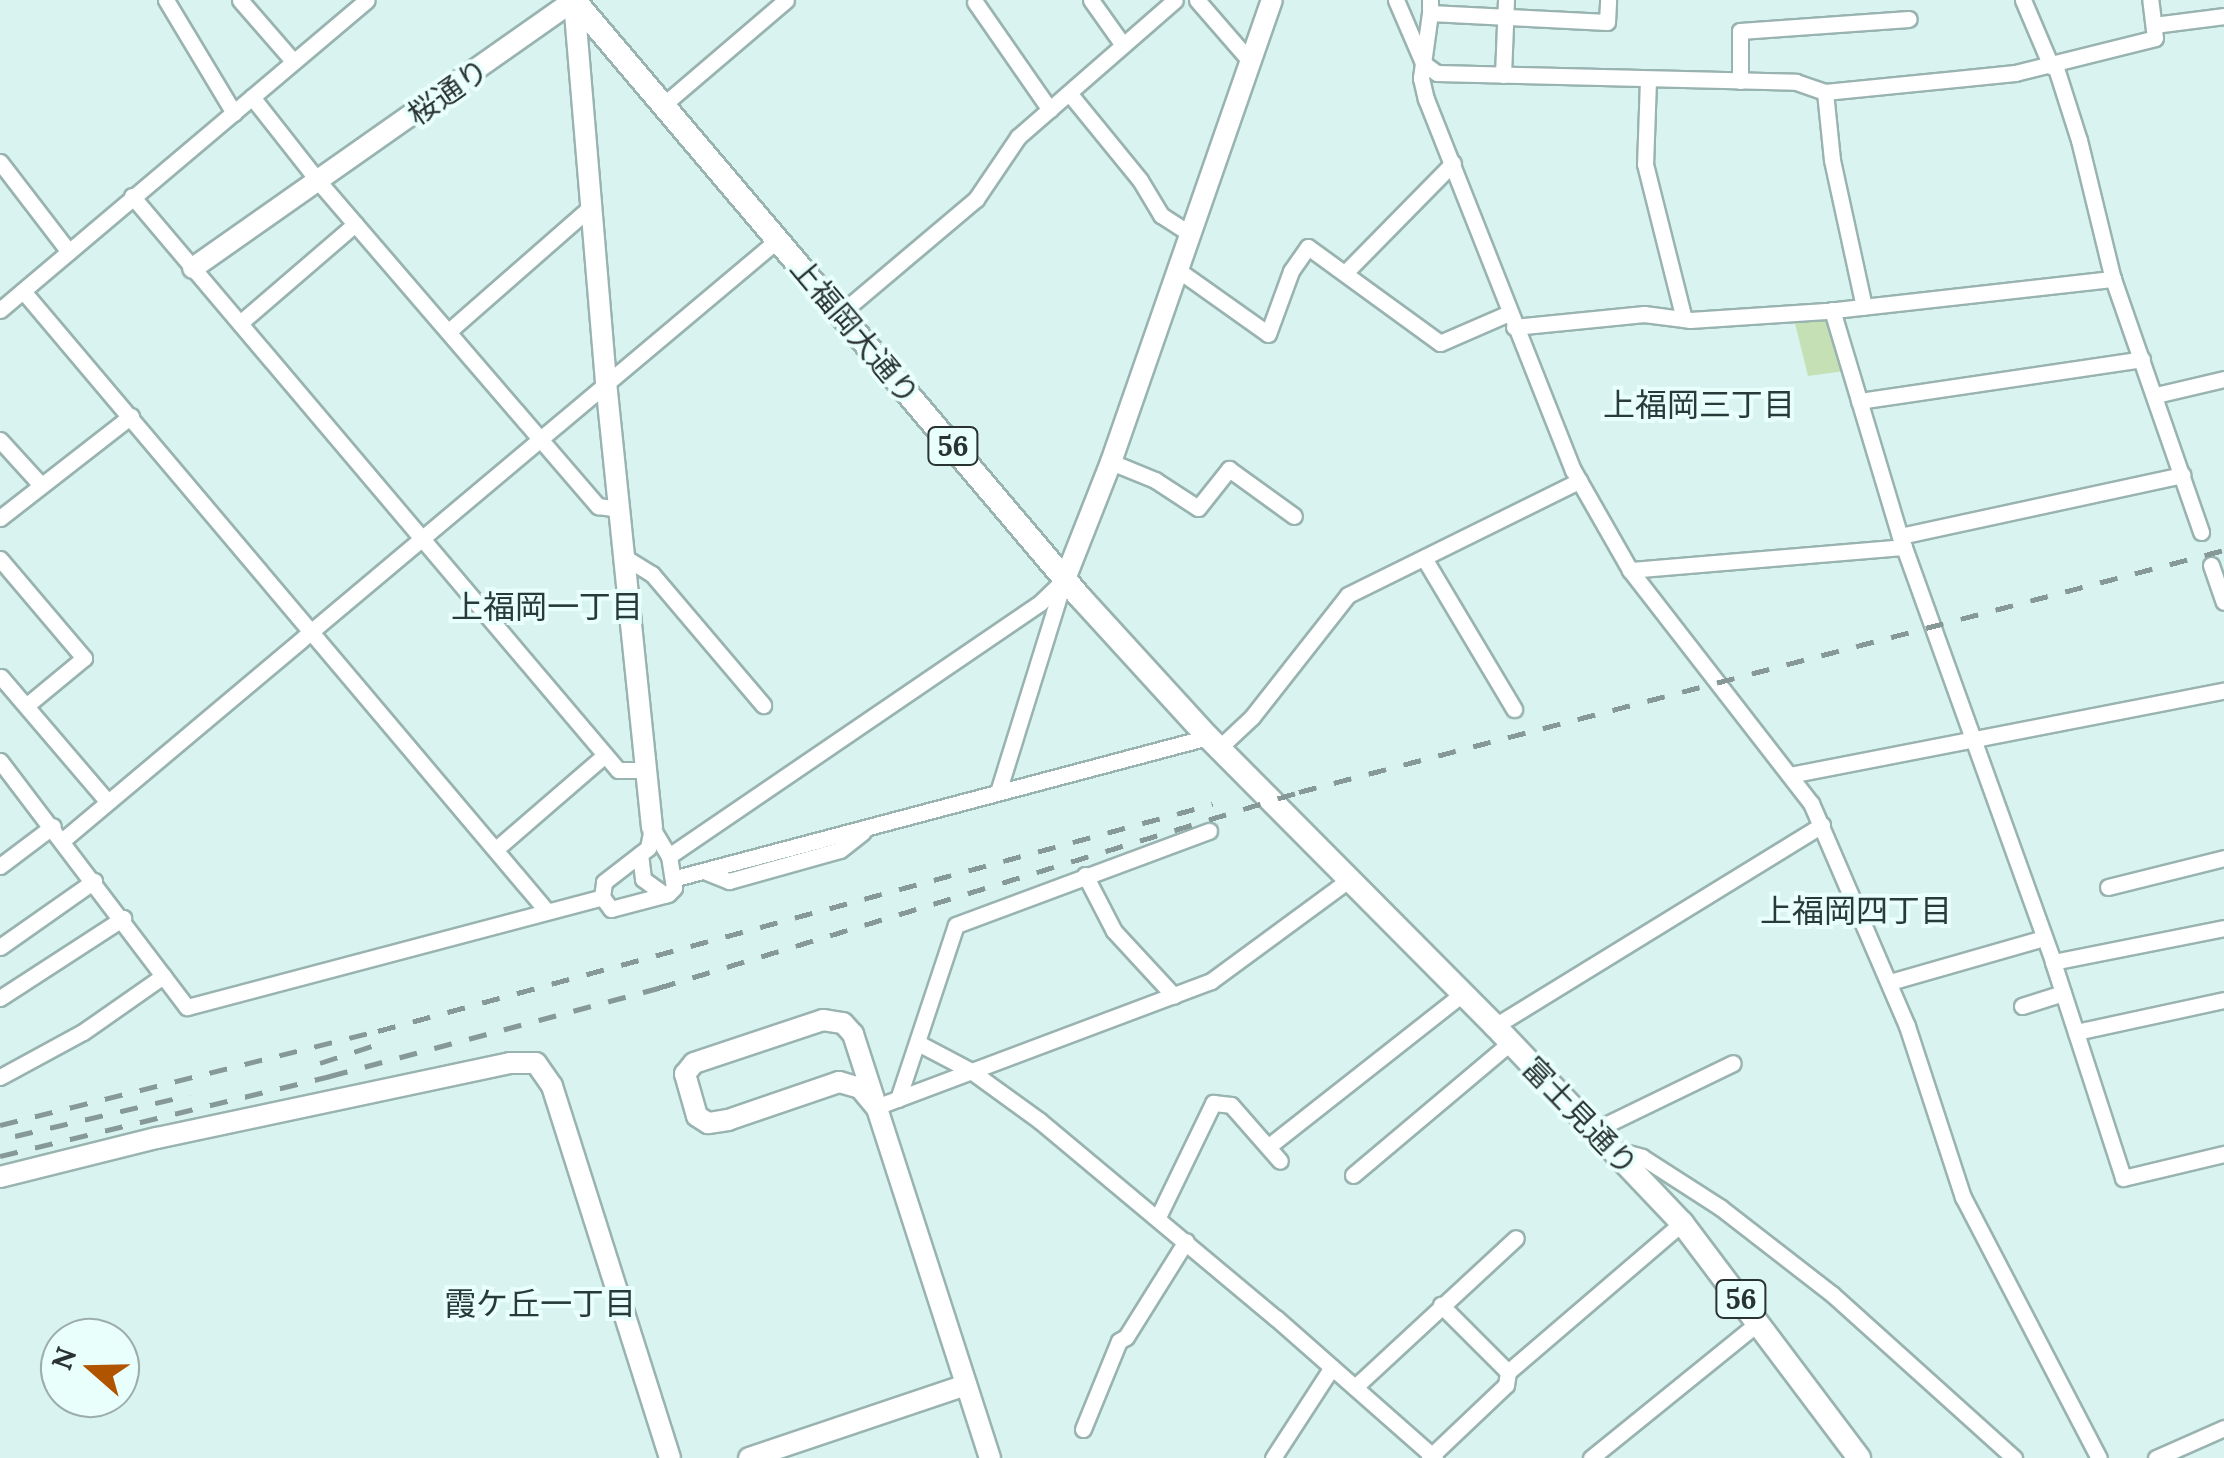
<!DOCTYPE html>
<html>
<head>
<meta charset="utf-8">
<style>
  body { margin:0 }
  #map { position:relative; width:2224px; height:1458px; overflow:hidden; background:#d8f3f0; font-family:Lora,"Noto Sans JP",serif }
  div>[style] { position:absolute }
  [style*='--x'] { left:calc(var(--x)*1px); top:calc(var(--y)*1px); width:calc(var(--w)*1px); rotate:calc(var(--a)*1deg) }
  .green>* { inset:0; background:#c5e0b5 }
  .roads { filter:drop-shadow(2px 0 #99b3b0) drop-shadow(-2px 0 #99b3b0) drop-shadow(0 2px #99b3b0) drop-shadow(0 -2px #99b3b0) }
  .street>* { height:15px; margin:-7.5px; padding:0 7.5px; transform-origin:7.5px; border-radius:7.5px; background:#fff }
  .secondary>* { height:20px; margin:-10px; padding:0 10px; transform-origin:10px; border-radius:10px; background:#fff }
  .primary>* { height:22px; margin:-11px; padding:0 11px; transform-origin:11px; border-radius:11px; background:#fff }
  .rail>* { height:5px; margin-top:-2.5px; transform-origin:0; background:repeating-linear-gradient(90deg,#869997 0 18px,transparent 0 36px) }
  span { translate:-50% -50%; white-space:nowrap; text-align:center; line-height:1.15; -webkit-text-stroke:8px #e9fffc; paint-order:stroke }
  .shield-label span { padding:2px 8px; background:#e9fffc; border:2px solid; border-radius:8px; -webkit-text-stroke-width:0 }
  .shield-label { font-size:28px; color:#293332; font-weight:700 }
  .street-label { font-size:30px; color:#293332 }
  .neighbourhood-label { font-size:32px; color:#263b3a }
  .north { position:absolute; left:40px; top:1318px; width:100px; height:100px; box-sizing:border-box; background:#e9fffc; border:2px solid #9cadab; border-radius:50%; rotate:290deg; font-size:28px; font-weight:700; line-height:40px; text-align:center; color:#293332 }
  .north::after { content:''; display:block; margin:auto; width:35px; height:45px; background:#b15400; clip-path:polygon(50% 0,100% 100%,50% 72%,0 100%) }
</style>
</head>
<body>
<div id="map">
  <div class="green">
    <div style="clip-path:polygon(1828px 316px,1845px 371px,1808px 376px,1794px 319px)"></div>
  </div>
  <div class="roads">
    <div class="street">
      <div style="--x:166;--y:0;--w:132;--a:59"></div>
      <div style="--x:240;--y:0;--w:81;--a:49"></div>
      <div style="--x:1091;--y:0;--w:55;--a:54.6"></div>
      <div style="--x:1197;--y:0;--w:79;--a:49.1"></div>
      <div style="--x:1396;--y:0;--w:69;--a:66.8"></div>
      <div style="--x:1423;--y:63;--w:17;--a:36"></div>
      <div style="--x:1437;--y:73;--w:359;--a:1.4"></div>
      <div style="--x:1796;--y:82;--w:31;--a:19"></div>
      <div style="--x:1825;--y:92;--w:191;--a:-5.7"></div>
      <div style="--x:2015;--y:73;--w:144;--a:-14"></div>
      <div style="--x:2155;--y:38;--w:38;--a:-97"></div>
      <div style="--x:1430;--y:0;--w:13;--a:90"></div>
      <div style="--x:1430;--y:13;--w:177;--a:2.9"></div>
      <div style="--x:1607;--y:22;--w:22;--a:-87"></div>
      <div style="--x:2023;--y:0;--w:72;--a:67"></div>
      <div style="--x:975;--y:2;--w:131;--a:55.2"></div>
      <div style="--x:1430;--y:13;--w:66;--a:97.9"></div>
      <div style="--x:1421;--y:78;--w:22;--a:77"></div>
      <div style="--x:1426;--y:99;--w:399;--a:68.4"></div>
      <div style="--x:1573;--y:470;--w:115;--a:60.3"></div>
      <div style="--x:1630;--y:570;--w:295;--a:52.2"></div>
      <div style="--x:1811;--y:803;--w:243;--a:66.7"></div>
      <div style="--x:1907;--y:1026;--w:180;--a:71.9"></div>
      <div style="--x:1963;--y:1197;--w:294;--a:62.5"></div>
      <div style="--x:2154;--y:25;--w:71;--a:-7.3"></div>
      <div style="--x:2055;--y:65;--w:79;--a:72.3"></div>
      <div style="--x:2079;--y:140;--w:143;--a:76.3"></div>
      <div style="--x:2113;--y:279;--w:268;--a:70.8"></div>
      <div style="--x:1503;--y:75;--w:75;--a:-87.7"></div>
      <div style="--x:1648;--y:80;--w:84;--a:92"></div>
      <div style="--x:1645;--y:164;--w:160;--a:75.9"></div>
      <div style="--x:1740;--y:81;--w:50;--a:-90"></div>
      <div style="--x:1740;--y:31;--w:169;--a:-4.1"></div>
      <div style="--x:1825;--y:92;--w:68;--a:84.1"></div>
      <div style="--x:1832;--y:160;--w:150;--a:77.7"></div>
      <div style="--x:1069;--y:93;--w:112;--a:50.8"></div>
      <div style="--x:1140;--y:180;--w:41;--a:59"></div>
      <div style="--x:1161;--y:215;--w:35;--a:33"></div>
      <div style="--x:252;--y:97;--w:108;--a:51.8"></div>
      <div style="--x:319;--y:182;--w:428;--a:49.3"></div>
      <div style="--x:598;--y:506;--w:22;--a:8"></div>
      <div style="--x:662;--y:106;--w:163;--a:-40.5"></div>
      <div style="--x:0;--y:162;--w:113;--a:52.5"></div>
      <div style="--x:132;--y:196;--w:752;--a:49.75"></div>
      <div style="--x:618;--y:770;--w:28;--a:0"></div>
      <div style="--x:1178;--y:270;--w:110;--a:35.4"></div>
      <div style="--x:1268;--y:334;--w:67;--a:-69.9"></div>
      <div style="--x:1291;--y:271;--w:29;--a:-55"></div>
      <div style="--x:1308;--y:247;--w:163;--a:36"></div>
      <div style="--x:1440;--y:343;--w:75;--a:-23.5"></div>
      <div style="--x:1345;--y:273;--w:154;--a:-45.5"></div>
      <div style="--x:23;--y:291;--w:810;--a:49.81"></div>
      <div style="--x:0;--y:310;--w:480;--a:-40.2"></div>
      <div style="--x:1832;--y:310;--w:236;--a:73.3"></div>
      <div style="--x:1900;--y:536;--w:453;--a:70.2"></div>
      <div style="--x:2053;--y:962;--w:227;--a:72"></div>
      <div style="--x:2123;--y:1178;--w:104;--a:-13.4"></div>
      <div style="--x:841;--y:313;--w:177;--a:-40.2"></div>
      <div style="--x:976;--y:199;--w:75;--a:-55.9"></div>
      <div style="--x:1018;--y:137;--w:208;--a:-41.1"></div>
      <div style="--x:240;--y:323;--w:152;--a:-40.7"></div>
      <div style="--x:1514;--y:327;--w:131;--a:-5.7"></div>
      <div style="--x:1644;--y:314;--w:46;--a:7.4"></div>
      <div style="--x:1690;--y:320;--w:136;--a:-3.8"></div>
      <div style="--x:1826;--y:311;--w:289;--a:-6.4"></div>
      <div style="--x:449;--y:331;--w:191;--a:-41.2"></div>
      <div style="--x:2156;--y:395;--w:70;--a:-13.2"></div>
      <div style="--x:1859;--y:401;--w:286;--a:-8.4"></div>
      <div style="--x:0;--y:440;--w:59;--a:47.7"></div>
      <div style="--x:1111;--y:462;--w:48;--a:22.2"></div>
      <div style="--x:1155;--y:480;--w:51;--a:33.1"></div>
      <div style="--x:1198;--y:508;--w:50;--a:-51.5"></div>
      <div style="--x:1229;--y:469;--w:80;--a:35.9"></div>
      <div style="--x:0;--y:518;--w:166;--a:-37.9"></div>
      <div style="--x:1900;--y:536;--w:289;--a:-12.2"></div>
      <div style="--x:626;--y:558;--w:31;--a:32"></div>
      <div style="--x:652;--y:574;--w:172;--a:49.7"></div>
      <div style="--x:1424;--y:558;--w:176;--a:59.2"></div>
      <div style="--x:0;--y:559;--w:130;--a:49.7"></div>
      <div style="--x:84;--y:658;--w:75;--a:140.4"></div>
      <div style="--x:2211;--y:565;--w:39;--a:71"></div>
      <div style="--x:1630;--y:570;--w:275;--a:-4.8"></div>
      <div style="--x:1;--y:677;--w:163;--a:49.5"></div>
      <div style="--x:1219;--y:748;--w:45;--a:-43.2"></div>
      <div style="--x:1252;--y:717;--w:155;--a:-51.8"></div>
      <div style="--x:1348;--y:595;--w:258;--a:-26.3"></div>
      <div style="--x:0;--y:761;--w:309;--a:52.8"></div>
      <div style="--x:187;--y:1007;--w:429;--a:-14.8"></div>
      <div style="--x:1790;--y:775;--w:442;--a:-11"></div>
      <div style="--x:998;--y:792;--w:215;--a:-72.7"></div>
      <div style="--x:652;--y:828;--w:33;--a:59"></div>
      <div style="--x:669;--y:856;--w:32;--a:81"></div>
      <div style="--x:674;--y:888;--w:8;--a:135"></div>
      <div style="--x:668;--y:894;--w:59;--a:165.3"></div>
      <div style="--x:611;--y:909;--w:15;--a:-127"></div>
      <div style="--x:602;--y:897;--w:15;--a:-82"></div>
      <div style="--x:604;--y:882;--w:56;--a:-37.7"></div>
      <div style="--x:648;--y:848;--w:20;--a:-79"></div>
      <div style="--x:63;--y:840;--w:931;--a:-40.03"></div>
      <div style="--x:496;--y:849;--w:144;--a:-40.8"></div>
      <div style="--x:640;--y:854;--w:25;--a:83"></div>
      <div style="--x:643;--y:879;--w:27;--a:36"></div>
      <div style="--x:669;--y:856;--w:449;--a:-34.3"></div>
      <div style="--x:1040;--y:603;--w:35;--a:-44"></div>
      <div style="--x:0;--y:866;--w:66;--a:-37"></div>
      <div style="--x:704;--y:871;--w:27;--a:22"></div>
      <div style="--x:729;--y:881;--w:115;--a:-15.6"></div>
      <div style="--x:840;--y:850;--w:29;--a:-38"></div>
      <div style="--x:1085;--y:875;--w:63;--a:62.6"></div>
      <div style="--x:1114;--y:931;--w:88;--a:47.3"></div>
      <div style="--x:676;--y:878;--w:550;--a:-14.84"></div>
      <div style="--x:2108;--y:887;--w:120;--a:-14"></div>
      <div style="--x:0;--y:947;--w:115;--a:-35.1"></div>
      <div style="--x:2053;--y:962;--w:174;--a:-11.2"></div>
      <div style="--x:1890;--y:982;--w:159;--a:-16"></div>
      <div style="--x:0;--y:998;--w:147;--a:-33"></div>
      <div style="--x:2022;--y:1006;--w:43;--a:-17.6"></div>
      <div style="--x:1495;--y:1026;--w:384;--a:-31.6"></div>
      <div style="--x:2076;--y:1032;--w:151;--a:-12.2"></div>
      <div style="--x:918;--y:1043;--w:60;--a:27.8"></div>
      <div style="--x:971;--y:1071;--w:85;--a:35.9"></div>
      <div style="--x:1040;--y:1121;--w:307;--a:39.9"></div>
      <div style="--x:1276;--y:1318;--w:212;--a:41.4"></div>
      <div style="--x:0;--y:1077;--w:94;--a:-28.5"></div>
      <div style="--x:83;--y:1032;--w:98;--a:-35"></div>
      <div style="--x:898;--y:1099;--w:183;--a:-71.6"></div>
      <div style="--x:956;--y:925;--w:270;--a:-20.4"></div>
      <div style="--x:876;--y:1107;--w:358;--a:-20.6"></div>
      <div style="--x:1211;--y:981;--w:172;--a:-36.3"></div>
      <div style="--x:1595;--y:1130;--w:153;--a:-25.9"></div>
      <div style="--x:1269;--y:1146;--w:244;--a:-38.2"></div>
      <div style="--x:1613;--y:1149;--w:30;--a:15"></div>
      <div style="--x:1642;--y:1157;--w:94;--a:32.8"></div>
      <div style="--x:1721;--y:1208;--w:140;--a:37.8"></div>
      <div style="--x:1832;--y:1294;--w:245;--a:42"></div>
      <div style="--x:1353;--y:1175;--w:205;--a:-40.1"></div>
      <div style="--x:1158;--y:1217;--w:127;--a:-64.2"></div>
      <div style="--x:1213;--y:1103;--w:18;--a:6"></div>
      <div style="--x:1231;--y:1105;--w:74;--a:48.8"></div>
      <div style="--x:1508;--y:1372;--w:229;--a:-40.6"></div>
      <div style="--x:1355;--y:1387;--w:219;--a:-42.8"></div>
      <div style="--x:1083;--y:1429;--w:95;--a:-67.8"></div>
      <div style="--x:1119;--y:1341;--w:8;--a:-30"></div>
      <div style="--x:1126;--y:1337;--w:113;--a:-58"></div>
      <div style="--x:1273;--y:1458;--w:108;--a:-57"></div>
      <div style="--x:1429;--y:1458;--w:106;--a:-43.5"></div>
      <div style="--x:1506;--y:1385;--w:13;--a:-81"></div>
      <div style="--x:1508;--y:1372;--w:95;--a:-135"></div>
      <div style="--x:1591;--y:1458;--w:216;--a:-39"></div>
      <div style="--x:2156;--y:1458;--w:74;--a:-23.8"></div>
    </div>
    <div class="secondary">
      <div style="--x:574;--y:1;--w:382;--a:85.2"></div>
      <div style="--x:606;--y:382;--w:448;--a:84.1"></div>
      <div style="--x:193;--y:268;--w:467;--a:-35.1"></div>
      <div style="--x:1065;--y:579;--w:126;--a:-68.5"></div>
      <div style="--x:1111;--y:462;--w:489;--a:-70.8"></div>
      <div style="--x:876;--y:1107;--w:25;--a:-130"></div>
      <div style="--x:860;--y:1088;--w:22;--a:-164"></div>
      <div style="--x:839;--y:1082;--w:117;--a:161.1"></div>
      <div style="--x:728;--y:1120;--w:20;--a:171"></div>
      <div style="--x:708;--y:1123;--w:13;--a:-148"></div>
      <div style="--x:697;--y:1116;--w:44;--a:-105.9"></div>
      <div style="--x:685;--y:1074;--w:14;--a:-51"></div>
      <div style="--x:694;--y:1063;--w:136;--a:-18.4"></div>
      <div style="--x:823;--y:1020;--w:20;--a:9"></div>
      <div style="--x:843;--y:1023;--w:15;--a:48"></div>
      <div style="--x:853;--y:1034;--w:446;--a:72.1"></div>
      <div style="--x:0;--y:1177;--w:162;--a:-14"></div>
      <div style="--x:157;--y:1138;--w:361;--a:-12"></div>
      <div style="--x:510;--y:1063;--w:26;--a:0"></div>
      <div style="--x:536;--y:1063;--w:28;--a:55"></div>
      <div style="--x:552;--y:1086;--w:390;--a:72.4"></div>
      <div style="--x:749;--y:1458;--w:229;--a:-18.6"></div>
    </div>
    <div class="primary">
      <div style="--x:574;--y:0;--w:783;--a:49.72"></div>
      <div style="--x:1080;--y:597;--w:190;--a:47.6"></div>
      <div style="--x:1208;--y:737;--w:407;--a:45.2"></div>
      <div style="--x:1495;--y:1026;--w:272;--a:46.5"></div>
      <div style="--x:1682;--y:1223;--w:294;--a:53"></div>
    </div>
  </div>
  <div class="rail">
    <div style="--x:320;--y:1063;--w:64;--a:-18.2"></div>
    <div style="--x:0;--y:1125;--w:390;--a:-14"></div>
    <div style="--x:378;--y:1031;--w:865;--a:-15.21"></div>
    <div style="--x:15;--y:1136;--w:180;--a:-13.2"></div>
    <div style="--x:0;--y:1156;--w:340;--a:-13.6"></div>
    <div style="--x:330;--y:1076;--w:340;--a:-15"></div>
    <div style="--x:658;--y:988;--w:670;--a:-17"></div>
    <div style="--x:1299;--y:792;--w:956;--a:-14.66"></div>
  </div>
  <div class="shield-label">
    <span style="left:953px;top:446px">56</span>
    <span style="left:1741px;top:1299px">56</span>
  </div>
  <div class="street-label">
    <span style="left:448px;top:92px;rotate:-35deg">桜通り</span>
    <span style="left:855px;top:331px;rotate:50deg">上福岡大通り</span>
    <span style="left:1580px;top:1116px;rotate:46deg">富士見通り</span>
  </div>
  <div class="neighbourhood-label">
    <span style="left:1699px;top:405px">上福岡三丁目</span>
    <span style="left:547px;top:607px">上福岡一丁目</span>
    <span style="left:1856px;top:911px">上福岡四丁目</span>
    <span style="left:540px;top:1304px">霞ケ丘一丁目</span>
  </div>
  <div class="north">N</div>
</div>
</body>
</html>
